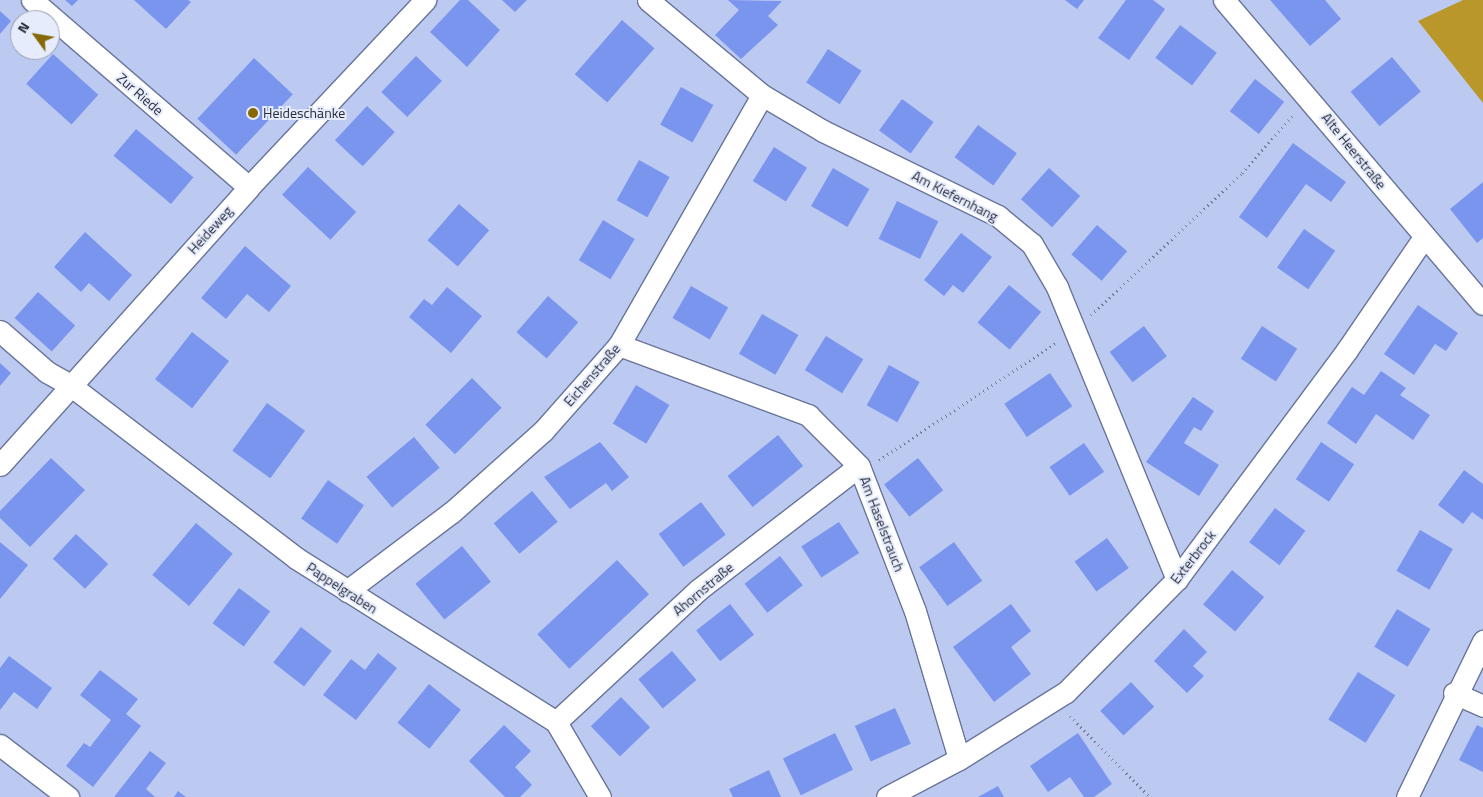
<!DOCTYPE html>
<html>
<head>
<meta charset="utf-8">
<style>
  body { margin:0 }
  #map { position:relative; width:1483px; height:797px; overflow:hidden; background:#bccaf2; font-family:"Titillium Web",sans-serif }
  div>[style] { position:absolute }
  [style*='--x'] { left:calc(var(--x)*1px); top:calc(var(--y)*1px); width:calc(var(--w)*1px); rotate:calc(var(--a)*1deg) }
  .green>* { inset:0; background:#ba972a }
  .building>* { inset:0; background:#7a95ed; transform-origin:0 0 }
  .path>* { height:3px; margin-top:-1.5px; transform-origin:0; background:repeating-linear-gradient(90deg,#727c97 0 1px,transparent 0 5px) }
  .roads { filter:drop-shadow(1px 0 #697599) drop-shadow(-1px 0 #697599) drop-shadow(0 1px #697599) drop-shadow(0 -1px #697599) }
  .street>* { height:21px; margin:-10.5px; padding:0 10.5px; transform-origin:10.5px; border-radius:10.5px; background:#fff }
  .dots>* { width:14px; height:14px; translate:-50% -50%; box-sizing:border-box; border:2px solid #e6ecfc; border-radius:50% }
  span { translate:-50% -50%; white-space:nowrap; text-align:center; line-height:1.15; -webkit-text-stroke:4px #e6ecfc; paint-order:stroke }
  .street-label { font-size:14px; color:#262c3b }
  .poi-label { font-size:14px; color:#262c3b }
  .left { translate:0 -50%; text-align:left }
  .north { position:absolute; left:10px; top:10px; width:50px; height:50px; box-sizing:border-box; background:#e6ecfc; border:1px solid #999faf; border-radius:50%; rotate:302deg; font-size:14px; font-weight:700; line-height:20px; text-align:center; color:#262c3b }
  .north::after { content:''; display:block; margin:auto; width:18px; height:22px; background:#866904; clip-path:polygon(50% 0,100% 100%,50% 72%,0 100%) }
</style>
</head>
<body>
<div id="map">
  <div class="green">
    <div style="clip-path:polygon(1463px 0,1483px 0,1483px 103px,1418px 21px)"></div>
  </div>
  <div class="building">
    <div style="clip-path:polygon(65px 0,78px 0,72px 6px)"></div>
    <div style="clip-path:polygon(134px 0,188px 0,191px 2px,166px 29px)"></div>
    <div style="clip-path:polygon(460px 0,468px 0,500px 30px,467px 67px,430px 32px)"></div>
    <div style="clip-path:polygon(502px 0,527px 0,515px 12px)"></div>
    <div style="clip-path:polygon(728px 0,782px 1px,768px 16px,778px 25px,741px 59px,715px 35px,739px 10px)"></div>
    <div style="clip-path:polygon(1065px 0,1084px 0,1077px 9px)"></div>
    <div style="clip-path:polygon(1126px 0,1153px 0,1165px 9px,1129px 60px,1098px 38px)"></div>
    <div style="clip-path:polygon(1270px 0,1325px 0,1341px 19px,1310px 46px)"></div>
    <div style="clip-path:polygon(0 11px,11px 21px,0 34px)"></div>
    <div style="left:622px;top:20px;width:43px;height:72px;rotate:41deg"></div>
    <div style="left:1180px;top:25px;width:46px;height:41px;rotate:37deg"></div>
    <div style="left:828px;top:49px;width:40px;height:40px;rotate:33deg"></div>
    <div style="left:53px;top:54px;width:61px;height:40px;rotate:42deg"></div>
    <div style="left:416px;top:56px;width:36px;height:50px;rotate:44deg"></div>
    <div style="left:1392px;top:57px;width:45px;height:54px;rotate:50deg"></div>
    <div style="left:254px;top:58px;width:53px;height:83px;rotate:43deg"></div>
    <div style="left:1255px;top:79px;width:37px;height:41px;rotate:38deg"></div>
    <div style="left:681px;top:87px;width:37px;height:43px;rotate:29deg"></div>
    <div style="left:902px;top:99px;width:39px;height:39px;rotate:36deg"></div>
    <div style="left:367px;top:106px;width:38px;height:47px;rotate:43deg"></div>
    <div style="left:978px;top:125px;width:48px;height:40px;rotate:36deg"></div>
    <div style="left:136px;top:129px;width:75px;height:35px;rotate:40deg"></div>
    <div style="clip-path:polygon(1293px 143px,1346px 182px,1331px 202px,1306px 184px,1267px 238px,1239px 217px)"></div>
    <div style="left:774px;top:147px;width:39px;height:40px;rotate:32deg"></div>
    <div style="left:639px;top:160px;width:35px;height:46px;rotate:29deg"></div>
    <div style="left:308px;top:167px;width:66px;height:38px;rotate:43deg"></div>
    <div style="left:833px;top:168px;width:42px;height:44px;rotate:30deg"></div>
    <div style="left:1049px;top:168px;width:42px;height:42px;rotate:42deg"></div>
    <div style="clip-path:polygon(1483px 182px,1483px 238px,1477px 243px,1450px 209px)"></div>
    <div style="left:897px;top:201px;width:46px;height:42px;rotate:26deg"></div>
    <div style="left:459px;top:204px;width:40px;height:48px;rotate:41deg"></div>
    <div style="left:603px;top:220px;width:37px;height:47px;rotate:31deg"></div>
    <div style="left:1097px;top:225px;width:40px;height:39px;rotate:41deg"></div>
    <div style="left:1304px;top:229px;width:38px;height:47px;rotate:35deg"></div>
    <div style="clip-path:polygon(85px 232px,132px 275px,109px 301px,89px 283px,81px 292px,54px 267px)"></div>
    <div style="clip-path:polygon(961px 233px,992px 257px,963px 293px,953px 285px,944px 296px,924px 280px)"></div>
    <div style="clip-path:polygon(245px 246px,291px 286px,269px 312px,247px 294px,226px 319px,201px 298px)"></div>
    <div style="left:1009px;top:285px;width:42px;height:49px;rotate:40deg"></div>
    <div style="left:691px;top:286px;width:43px;height:37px;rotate:30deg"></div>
    <div style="clip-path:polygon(447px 287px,482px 316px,451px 353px,409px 317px,424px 299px,432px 305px)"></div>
    <div style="left:38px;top:292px;width:50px;height:35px;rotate:42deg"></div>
    <div style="left:548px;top:296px;width:40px;height:48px;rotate:41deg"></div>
    <div style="clip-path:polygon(1418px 305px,1458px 333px,1446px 351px,1435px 344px,1414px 375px,1384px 354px)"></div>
    <div style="left:762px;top:314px;width:42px;height:46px;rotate:30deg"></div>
    <div style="left:1144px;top:326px;width:38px;height:43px;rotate:53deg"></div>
    <div style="left:1262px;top:326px;width:42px;height:39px;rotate:33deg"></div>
    <div style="left:192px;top:332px;width:47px;height:60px;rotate:38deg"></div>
    <div style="left:826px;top:336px;width:44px;height:40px;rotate:32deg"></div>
    <div style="clip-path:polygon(0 363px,11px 373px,0 386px)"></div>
    <div style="left:889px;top:365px;width:35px;height:46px;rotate:29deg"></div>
    <div style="clip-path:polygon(1381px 371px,1406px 388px,1400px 395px,1430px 415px,1413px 440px,1376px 414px,1356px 444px,1327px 423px,1352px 387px,1364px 395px)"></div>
    <div style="left:1050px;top:373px;width:40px;height:55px;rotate:56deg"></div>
    <div style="left:472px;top:378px;width:42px;height:66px;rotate:45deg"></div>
    <div style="left:636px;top:385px;width:39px;height:45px;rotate:31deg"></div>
    <div style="clip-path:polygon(1193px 397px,1214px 411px,1201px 431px,1194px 427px,1184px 443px,1219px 465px,1199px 496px,1146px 462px)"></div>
    <div style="left:267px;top:403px;width:47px;height:59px;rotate:36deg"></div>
    <div style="left:778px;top:435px;width:40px;height:65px;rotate:51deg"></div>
    <div style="left:414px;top:437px;width:40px;height:62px;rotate:50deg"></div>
    <div style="clip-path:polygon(600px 442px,629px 477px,612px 491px,606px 483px,570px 509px,544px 477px)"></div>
    <div style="left:1321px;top:442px;width:40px;height:45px;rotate:34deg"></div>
    <div style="left:1084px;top:443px;width:35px;height:42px;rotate:55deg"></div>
    <div style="clip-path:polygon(51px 458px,85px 490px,30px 547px,0 518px,0 511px)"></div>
    <div style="left:918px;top:458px;width:41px;height:43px;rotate:52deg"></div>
    <div style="clip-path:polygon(1464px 470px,1483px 484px,1483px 520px,1472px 512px,1463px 524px,1438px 505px)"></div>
    <div style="left:328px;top:480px;width:44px;height:47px;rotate:35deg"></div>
    <div style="left:532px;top:491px;width:40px;height:50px;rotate:50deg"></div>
    <div style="left:701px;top:502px;width:41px;height:53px;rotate:53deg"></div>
    <div style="left:1275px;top:508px;width:38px;height:43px;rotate:37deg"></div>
    <div style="left:839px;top:522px;width:37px;height:45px;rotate:57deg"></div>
    <div style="left:196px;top:523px;width:48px;height:68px;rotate:40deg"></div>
    <div style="left:1420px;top:530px;width:38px;height:47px;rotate:30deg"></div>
    <div style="left:76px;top:534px;width:44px;height:34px;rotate:43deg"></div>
    <div style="left:1107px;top:538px;width:37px;height:40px;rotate:54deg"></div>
    <div style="clip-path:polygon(0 542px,28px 565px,0 599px)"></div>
    <div style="left:954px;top:542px;width:48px;height:43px;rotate:54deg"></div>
    <div style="left:462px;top:546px;width:46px;height:60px;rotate:51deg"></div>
    <div style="left:780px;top:556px;width:37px;height:45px;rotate:52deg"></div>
    <div style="left:617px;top:560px;width:47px;height:109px;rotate:47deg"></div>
    <div style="left:1232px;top:570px;width:42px;height:45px;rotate:40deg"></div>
    <div style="left:239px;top:588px;width:39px;height:44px;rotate:37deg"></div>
    <div style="left:730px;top:604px;width:39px;height:43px;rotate:52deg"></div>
    <div style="clip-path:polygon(1011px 604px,1031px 631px,1011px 647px,1031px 674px,994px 702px,953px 647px)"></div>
    <div style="left:1397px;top:609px;width:39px;height:44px;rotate:31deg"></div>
    <div style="left:301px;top:627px;width:39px;height:45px;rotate:38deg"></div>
    <div style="clip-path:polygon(1184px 629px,1207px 652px,1193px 666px,1204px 676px,1187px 693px,1154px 661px)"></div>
    <div style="left:672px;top:651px;width:38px;height:44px;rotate:50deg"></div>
    <div style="clip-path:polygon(378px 653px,397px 668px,356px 720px,323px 695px,351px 659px,365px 670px)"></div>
    <div style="clip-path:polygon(9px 656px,52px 688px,37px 709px,14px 692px,0 710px,0 668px)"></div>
    <div style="clip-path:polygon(100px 670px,138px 699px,126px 714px,141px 726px,93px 787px,66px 766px,84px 743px,90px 747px,111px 720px,80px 695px)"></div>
    <div style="left:1358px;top:672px;width:44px;height:56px;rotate:32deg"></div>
    <div style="left:1131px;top:682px;width:34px;height:42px;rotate:47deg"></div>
    <div style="left:429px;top:684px;width:41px;height:50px;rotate:39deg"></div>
    <div style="left:621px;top:697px;width:42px;height:42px;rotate:46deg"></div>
    <div style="left:895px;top:708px;width:39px;height:44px;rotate:66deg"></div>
    <div style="clip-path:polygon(504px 725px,531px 751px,515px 767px,532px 785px,520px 797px,505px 797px,469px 761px)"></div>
    <div style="clip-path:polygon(1477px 725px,1483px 728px,1483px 772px,1459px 760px)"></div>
    <div style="left:835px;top:733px;width:41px;height:58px;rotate:64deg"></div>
    <div style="clip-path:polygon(1078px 733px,1112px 784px,1094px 797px,1084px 797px,1070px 777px,1048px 792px,1030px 766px)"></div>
    <div style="clip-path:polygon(150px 751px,166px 763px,146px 789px,155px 797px,114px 797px)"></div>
    <div style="clip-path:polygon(769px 770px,781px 797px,733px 797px,729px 789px)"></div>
    <div style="clip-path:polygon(998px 786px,1004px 797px,978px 797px)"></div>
    <div style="clip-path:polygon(178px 791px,186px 797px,174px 797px)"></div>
  </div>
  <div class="path">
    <div style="--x:1091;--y:315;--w:207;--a:-43.2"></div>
    <div style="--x:1242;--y:173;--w:77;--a:-48.7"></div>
    <div style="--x:879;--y:460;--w:214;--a:-33.5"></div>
    <div style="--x:1070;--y:716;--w:114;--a:45.4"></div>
  </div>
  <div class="roads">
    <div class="street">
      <div style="--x:32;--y:0;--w:286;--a:40.8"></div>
      <div style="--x:648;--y:0;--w:148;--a:39.8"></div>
      <div style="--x:762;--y:95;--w:71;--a:30.5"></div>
      <div style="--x:823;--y:131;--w:195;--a:25.9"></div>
      <div style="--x:998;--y:216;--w:44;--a:39.5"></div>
      <div style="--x:1032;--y:244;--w:50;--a:59.8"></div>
      <div style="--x:1057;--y:287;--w:316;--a:67.7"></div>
      <div style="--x:1224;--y:0;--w:399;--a:49.6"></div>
      <div style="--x:0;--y:331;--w:62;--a:41.1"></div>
      <div style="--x:47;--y:372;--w:26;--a:29"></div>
      <div style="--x:70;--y:385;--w:285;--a:37.4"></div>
      <div style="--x:296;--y:558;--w:307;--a:32.2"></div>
      <div style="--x:556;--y:722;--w:87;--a:59.6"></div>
      <div style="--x:619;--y:345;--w:202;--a:20.3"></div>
      <div style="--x:808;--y:415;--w:72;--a:45"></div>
      <div style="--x:859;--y:466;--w:155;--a:68.9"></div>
      <div style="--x:915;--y:611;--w:154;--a:73.4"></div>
      <div style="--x:0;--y:465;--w:373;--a:-48.1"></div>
      <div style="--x:249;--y:187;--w:257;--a:-46.7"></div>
      <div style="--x:347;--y:591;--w:131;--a:-37"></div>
      <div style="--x:452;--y:512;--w:122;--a:-41.7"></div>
      <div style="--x:543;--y:431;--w:115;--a:-48.5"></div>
      <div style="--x:619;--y:345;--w:288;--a:-60.2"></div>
      <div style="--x:1454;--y:693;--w:32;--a:24"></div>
      <div style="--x:556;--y:722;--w:194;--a:-42.9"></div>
      <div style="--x:698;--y:590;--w:203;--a:-37.6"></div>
      <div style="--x:0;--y:745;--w:86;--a:37.4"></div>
      <div style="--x:887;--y:797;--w:81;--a:-27.8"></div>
      <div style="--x:959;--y:759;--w:126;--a:-32.1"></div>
      <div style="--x:1066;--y:692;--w:158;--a:-45.5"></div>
      <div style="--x:1177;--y:579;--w:285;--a:-53.4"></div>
      <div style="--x:1347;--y:350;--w:137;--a:-55.7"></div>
      <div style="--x:1407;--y:797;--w:174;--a:-64"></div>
    </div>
  </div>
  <div class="dots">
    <div style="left:253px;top:113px;background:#866904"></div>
  </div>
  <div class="street-label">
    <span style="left:140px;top:94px;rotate:41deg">Zur Riede</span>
    <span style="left:1354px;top:151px;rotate:51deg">Alte Heerstraße</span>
    <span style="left:955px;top:196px;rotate:27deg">Am Kiefernhang</span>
    <span style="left:210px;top:230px;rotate:-48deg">Heideweg</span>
    <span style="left:592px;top:375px;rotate:-49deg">Eichenstraße</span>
    <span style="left:882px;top:524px;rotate:69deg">Am Haselstrauch</span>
    <span style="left:1193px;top:557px;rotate:-52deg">Exterbrock</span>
    <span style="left:342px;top:588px;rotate:33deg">Pappelgraben</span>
    <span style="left:703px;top:589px;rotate:-40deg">Ahornstraße</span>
  </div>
  <div class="poi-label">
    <span class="left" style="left:263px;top:113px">Heideschänke</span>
  </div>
  <div class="north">N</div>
</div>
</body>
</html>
